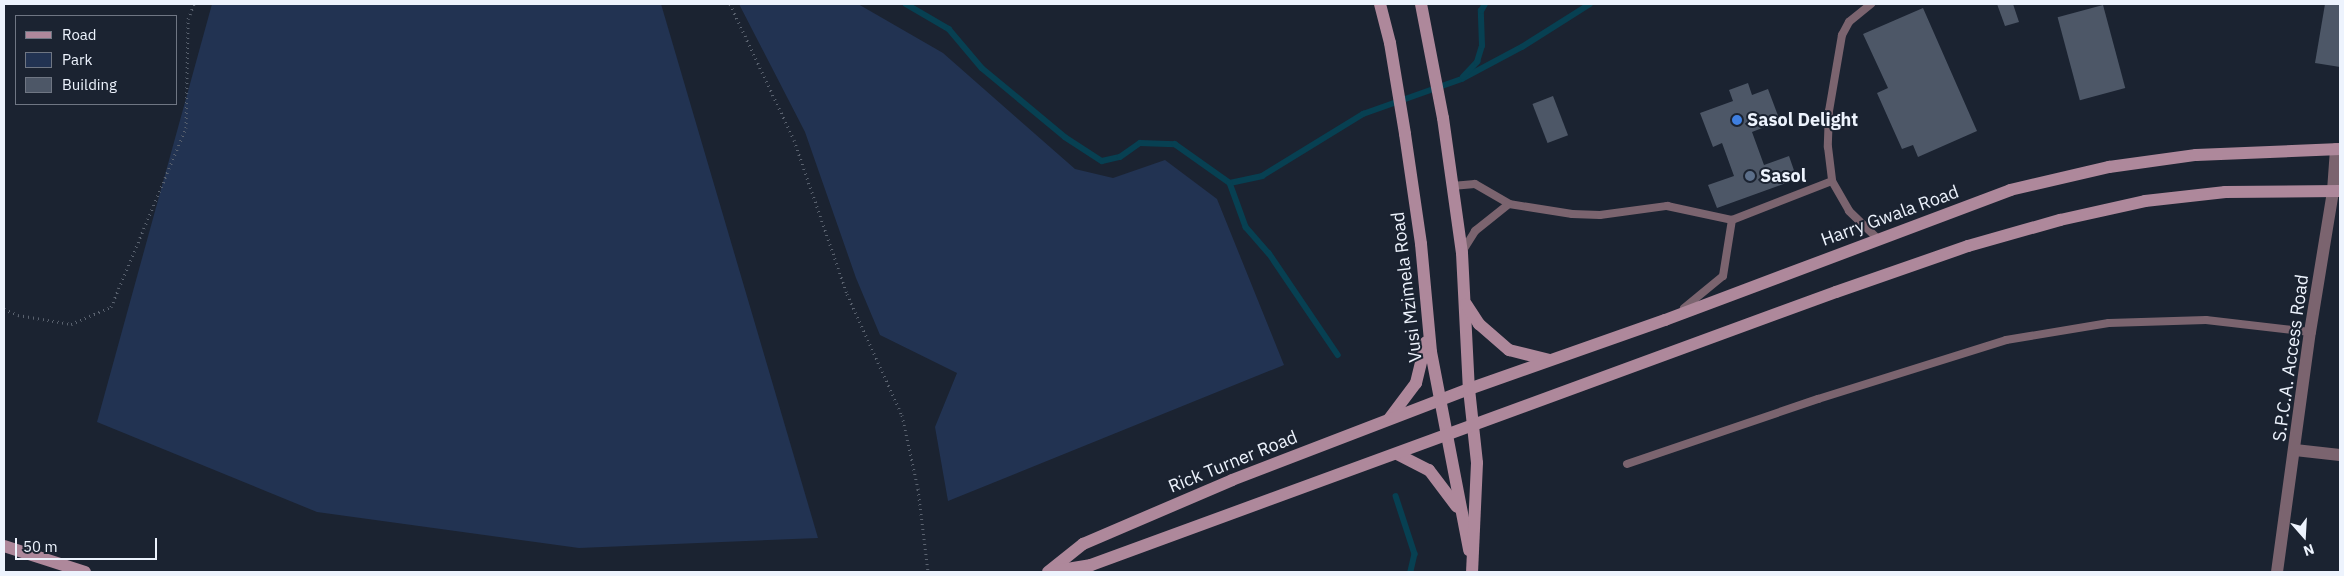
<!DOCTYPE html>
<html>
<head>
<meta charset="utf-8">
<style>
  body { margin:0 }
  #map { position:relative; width:2344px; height:576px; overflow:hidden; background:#1b2331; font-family:"IBM Plex Sans",sans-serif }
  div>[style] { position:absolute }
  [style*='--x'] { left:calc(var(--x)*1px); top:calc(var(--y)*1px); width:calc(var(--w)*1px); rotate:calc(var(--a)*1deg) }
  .green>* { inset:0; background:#223352 }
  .stream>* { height:5.5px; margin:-2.75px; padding:0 2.75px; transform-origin:2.75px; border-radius:2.75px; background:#074052 }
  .building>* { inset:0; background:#4d5767; transform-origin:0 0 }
  .path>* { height:3px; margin-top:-1.5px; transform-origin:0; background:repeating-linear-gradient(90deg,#5a626f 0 1px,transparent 0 5px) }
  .lane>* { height:8px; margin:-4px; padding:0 4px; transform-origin:4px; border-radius:4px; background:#7b646f }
  .street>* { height:12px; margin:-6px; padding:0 6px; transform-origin:6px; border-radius:6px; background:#7b646f }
  .secondary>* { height:12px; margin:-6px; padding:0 6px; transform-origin:6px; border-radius:6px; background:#ae889b }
  .dots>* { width:14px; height:14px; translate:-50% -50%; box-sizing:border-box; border:2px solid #1b2331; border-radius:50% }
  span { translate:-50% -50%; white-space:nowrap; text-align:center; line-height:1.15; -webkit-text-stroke:4px #1b2331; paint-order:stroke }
  .poi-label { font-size:18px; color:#edf3fd; font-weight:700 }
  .left { translate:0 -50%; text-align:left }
  .street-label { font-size:18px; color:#edf3fd }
  .frame { position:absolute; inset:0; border:5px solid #edf3fd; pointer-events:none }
  .legend { position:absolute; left:15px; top:15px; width:162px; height:90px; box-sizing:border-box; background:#1b2331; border:1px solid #6f7683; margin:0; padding:6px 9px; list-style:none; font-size:15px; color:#edf3fd }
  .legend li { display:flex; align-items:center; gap:10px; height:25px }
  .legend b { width:25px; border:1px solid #6f7683 }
  .north { position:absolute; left:2279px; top:511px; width:50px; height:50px; -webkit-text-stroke:4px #1b2331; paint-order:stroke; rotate:161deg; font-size:14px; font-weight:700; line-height:20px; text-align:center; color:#edf3fd }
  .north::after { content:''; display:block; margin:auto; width:18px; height:22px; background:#edf3fd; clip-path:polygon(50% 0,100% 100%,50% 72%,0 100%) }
  .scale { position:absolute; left:15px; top:538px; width:142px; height:22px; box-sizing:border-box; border:2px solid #edf3fd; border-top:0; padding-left:6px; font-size:15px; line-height:18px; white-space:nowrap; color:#edf3fd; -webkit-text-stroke:4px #1b2331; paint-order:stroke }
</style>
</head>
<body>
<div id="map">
  <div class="green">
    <div style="clip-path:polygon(212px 4px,661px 4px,818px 538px,579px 548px,317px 512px,97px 422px)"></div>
    <div style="clip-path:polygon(739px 4px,858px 4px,943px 53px,1075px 169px,1113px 178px,1165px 160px,1217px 199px,1284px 365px,948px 501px,935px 427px,957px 373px,880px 335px,856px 278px,805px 132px)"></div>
  </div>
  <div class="stream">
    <div style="--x:906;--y:4;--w:50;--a:30.2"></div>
    <div style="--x:949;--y:29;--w:51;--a:49.8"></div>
    <div style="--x:982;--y:68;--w:108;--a:39.7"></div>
    <div style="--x:1065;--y:137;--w:44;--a:33"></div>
    <div style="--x:1102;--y:161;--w:18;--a:-13"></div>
    <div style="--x:1120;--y:157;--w:24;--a:-35"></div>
    <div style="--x:1140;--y:143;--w:35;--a:2"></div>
    <div style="--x:1175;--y:144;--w:67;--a:35.3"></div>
    <div style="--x:1230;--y:183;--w:33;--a:-12"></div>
    <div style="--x:1262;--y:176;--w:119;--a:-31.5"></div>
    <div style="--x:1363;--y:114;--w:105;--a:-19.5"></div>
    <div style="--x:1462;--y:79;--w:68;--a:-28.1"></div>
    <div style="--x:1522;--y:47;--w:80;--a:-32.3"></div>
    <div style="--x:1463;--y:77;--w:21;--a:-47"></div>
    <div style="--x:1477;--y:62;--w:17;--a:-73"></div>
    <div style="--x:1482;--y:46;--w:35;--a:-92"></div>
    <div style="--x:1481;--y:11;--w:8;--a:-60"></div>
    <div style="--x:1230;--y:183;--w:47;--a:70"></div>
    <div style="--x:1246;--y:227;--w:35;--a:49"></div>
    <div style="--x:1269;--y:253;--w:123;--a:55.9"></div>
    <div style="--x:1396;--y:496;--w:61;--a:71.9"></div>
    <div style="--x:1415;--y:554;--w:18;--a:103"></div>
  </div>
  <div class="building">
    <div style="clip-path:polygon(1997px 4px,2013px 4px,2019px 22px,2005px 26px)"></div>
    <div style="clip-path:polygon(2325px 4px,2340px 4px,2340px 67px,2315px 63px)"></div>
    <div style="left:2103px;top:5px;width:86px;height:47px;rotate:75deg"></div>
    <div style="clip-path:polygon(1923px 8px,1977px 131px,1918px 157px,1913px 145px,1902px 149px,1877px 93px,1888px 88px,1863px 34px)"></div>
    <div style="clip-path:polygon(1748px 83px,1752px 95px,1768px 89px,1780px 121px,1752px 132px,1764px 165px,1789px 156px,1797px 179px,1717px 208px,1708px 185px,1734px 176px,1722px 143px,1713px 147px,1700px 113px,1733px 101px,1729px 90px)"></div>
    <div style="left:1553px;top:96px;width:42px;height:22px;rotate:69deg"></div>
  </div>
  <div class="path">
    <div style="--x:730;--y:4;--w:150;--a:64.8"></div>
    <div style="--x:794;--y:140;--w:163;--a:71"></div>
    <div style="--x:847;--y:294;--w:133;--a:65.6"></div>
    <div style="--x:902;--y:415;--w:76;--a:77.8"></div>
    <div style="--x:918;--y:489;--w:84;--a:83.1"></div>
    <div style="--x:4;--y:309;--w:15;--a:23"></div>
    <div style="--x:18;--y:315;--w:54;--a:9.6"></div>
    <div style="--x:71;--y:324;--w:43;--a:-23"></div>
    <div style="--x:111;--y:307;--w:194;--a:-67.3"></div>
    <div style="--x:186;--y:128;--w:109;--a:-88.9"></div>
    <div style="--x:188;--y:19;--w:16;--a:-68"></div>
  </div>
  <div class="lane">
    <div style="--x:1871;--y:4;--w:28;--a:141"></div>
    <div style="--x:1849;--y:22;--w:15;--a:118"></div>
    <div style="--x:1842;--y:35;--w:77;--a:99.7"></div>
    <div style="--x:1829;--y:111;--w:36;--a:92"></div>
    <div style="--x:1828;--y:147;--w:34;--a:83"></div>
    <div style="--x:1832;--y:181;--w:34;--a:60"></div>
    <div style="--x:1849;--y:211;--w:42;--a:44"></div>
    <div style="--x:1452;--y:186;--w:23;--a:-5"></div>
    <div style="--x:1475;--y:184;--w:39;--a:30"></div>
    <div style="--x:1509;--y:204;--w:64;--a:9"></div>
    <div style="--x:1572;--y:214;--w:28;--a:2"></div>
    <div style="--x:1600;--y:215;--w:68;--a:-7.7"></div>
    <div style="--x:1667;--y:206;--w:66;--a:12.2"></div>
    <div style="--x:1732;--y:220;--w:107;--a:-21.3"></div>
    <div style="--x:1462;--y:252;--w:25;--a:-58"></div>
    <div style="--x:1475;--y:231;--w:43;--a:-38.5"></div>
    <div style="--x:1684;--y:308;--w:50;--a:-39.4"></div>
    <div style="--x:1723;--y:276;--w:57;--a:-80.9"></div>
    <div style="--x:1627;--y:464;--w:202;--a:-18.8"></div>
    <div style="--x:1818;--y:399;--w:197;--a:-17.4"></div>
    <div style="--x:2006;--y:340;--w:104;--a:-9.4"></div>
    <div style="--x:2109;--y:323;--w:97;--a:-1.8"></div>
    <div style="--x:2206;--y:320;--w:105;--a:6.6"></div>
  </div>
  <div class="street">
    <div style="--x:2295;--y:450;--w:45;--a:6.3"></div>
    <div style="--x:2277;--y:572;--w:242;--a:-82.2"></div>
    <div style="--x:2310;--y:332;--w:143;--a:-80.7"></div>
    <div style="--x:2333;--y:191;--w:42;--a:-85.9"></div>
  </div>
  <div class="secondary">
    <div style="--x:1380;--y:4;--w:40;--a:75.6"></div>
    <div style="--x:1390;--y:43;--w:92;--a:80.6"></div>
    <div style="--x:1405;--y:134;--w:111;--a:81.7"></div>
    <div style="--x:1421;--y:244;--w:108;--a:84.7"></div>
    <div style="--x:1431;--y:352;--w:202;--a:79.1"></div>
    <div style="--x:1421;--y:4;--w:116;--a:79.1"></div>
    <div style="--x:1443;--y:118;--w:136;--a:82"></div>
    <div style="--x:1462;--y:253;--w:136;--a:87.1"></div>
    <div style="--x:1469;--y:389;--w:74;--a:83.8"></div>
    <div style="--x:1477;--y:463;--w:109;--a:92.6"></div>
    <div style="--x:1466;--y:304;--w:24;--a:57"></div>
    <div style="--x:1479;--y:324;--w:40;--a:41"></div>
    <div style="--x:1509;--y:350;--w:41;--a:14"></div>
    <div style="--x:1389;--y:419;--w:45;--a:-53.1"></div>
    <div style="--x:1416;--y:383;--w:42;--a:-76.3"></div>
    <div style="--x:1397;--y:454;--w:36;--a:27"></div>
    <div style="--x:1429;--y:470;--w:46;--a:52.9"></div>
    <div style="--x:4;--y:546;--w:85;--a:17.8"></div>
    <div style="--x:1048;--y:572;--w:45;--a:-38.7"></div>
    <div style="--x:1083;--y:544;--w:162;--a:-23.2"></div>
    <div style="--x:1232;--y:480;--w:254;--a:-21"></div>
    <div style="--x:1469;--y:389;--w:208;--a:-19.4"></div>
    <div style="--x:1665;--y:320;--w:369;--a:-20.6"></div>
    <div style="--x:2010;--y:190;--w:102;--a:-13.1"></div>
    <div style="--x:2109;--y:167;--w:88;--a:-7.9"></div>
    <div style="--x:2196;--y:155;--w:144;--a:-2.4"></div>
    <div style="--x:1049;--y:572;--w:43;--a:-9.5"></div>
    <div style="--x:1091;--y:565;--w:793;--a:-20.13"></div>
    <div style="--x:1836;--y:292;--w:140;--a:-19.2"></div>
    <div style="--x:1968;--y:246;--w:96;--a:-15.8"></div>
    <div style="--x:2060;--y:220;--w:87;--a:-12.6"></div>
    <div style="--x:2145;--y:201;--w:81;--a:-6.4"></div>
    <div style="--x:2225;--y:192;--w:115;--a:-0.5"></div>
  </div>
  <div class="dots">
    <div style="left:1737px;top:120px;background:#3f7fe0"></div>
    <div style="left:1750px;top:176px;background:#5c6f8a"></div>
  </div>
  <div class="poi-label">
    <span class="left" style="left:1747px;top:120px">Sasol Delight</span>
    <span class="left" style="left:1760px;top:176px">Sasol</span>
  </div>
  <div class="street-label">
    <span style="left:1890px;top:216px;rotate:-20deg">Harry Gwala Road</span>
    <span style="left:1407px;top:287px;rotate:-97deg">Vusi Mzimela Road</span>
    <span style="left:2291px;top:358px;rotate:-82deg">S.P.C.A. Access Road</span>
    <span style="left:1233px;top:462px;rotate:-22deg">Rick Turner Road</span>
  </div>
  <div class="frame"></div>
  <ul class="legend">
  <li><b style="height:6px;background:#ae889b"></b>Road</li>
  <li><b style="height:14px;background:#223352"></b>Park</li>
  <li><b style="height:14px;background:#4d5767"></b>Building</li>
  </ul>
  <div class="north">N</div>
  <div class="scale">50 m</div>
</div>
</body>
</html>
